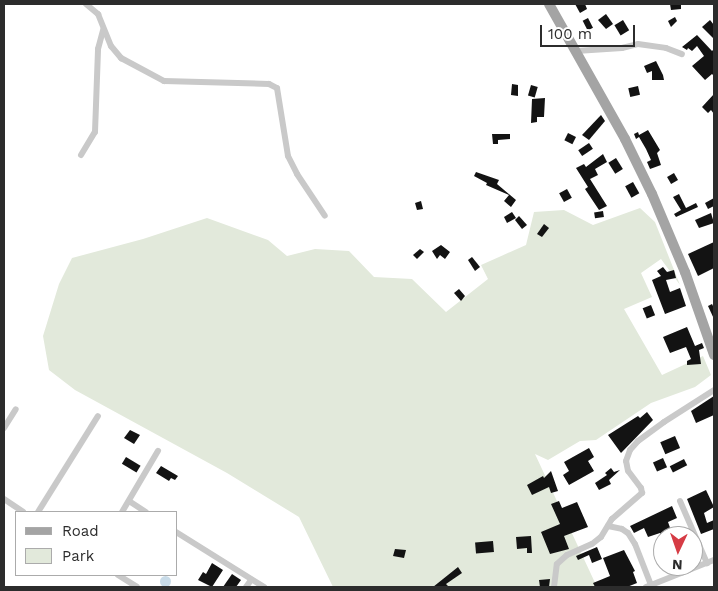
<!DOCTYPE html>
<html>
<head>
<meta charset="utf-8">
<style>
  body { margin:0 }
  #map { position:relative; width:718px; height:591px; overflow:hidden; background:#fff; font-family:"Work Sans",sans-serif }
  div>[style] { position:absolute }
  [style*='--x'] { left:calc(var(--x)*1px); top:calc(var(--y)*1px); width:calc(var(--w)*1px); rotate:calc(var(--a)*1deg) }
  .green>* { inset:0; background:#e2e9db }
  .water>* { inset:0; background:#c8dbe8 }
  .round { border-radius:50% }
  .building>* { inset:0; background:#131313; transform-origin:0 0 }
  .street>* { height:6px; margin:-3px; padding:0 3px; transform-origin:3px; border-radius:3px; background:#c9c9c9 }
  .primary>* { height:10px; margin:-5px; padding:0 5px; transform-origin:5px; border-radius:5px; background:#a4a4a4 }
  span { translate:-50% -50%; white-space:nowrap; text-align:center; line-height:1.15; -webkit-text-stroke:5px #fff; paint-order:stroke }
  .frame { position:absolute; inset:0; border:5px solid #2c2c2c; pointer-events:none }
  .legend { position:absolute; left:15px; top:511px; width:162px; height:65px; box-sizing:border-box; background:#fff; border:1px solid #ababab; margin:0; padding:6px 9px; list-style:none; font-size:15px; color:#2c2c2c }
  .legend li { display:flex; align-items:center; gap:10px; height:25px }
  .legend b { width:25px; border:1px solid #ababab }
  .north { position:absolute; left:653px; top:526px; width:50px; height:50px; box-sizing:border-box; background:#fff; border:1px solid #ababab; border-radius:50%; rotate:183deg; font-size:14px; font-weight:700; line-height:20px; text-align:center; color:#2c2c2c }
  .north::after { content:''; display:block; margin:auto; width:18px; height:22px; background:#d63c45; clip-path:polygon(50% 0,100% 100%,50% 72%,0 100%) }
  .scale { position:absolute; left:540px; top:25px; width:95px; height:22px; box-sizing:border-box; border:2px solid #2c2c2c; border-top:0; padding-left:6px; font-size:15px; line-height:18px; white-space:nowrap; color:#2c2c2c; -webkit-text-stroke:4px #fff; paint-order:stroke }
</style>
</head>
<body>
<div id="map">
  <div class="green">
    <div style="clip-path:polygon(640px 208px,655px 222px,680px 285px,661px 259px,641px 273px,652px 297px,624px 309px,662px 375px,703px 356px,711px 375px,695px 387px,651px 403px,596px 440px,580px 441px,548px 460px,535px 454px,597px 587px,333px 587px,299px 517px,227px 473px,75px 390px,49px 370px,43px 336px,59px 284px,72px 258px,143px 239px,207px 218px,268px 240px,287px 256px,315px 249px,349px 251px,374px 277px,412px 279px,446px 312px,488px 279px,481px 265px,526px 245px,534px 212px,564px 210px,593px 225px)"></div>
  </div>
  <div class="water">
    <div class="round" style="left:159.5px;top:575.5px;width:11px;height:11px"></div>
  </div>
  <div class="building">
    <div style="clip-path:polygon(575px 4px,585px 4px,587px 9px,580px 13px)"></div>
    <div style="clip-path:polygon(670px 4px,681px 4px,681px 9px,671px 10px)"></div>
    <div style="clip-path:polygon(606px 14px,613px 24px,606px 29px,598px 20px)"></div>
    <div style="clip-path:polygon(675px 17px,677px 21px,671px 27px,668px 21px)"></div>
    <div style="left:588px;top:18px;width:11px;height:6px;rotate:63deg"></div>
    <div style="left:623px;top:20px;width:12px;height:10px;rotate:59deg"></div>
    <div style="clip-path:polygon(710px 20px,714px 25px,714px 39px,702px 27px)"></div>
    <div style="clip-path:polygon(697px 35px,712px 51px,714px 49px,714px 76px,712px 74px,705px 80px,692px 66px,704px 56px,697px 46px,692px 51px,688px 48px,687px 50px,682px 47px)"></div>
    <div style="clip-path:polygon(656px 61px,663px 75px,664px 80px,652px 80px,652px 71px,647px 73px,644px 66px)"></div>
    <div style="clip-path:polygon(512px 84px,518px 85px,518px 96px,511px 95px)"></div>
    <div style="left:531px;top:85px;width:7px;height:11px;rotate:16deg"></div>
    <div style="left:638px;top:86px;width:9px;height:10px;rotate:77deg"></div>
    <div style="clip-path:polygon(714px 94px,714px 114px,711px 110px,708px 113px,702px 107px)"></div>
    <div style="clip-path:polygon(545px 98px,544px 117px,537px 117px,537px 122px,531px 123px,532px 99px)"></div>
    <div style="clip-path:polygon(601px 115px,605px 121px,589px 140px,582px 135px)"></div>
    <div style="clip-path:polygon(648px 130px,660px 150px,657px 153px,661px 165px,650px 169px,647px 162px,651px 160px,646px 149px,639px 137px,636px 139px,634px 134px,638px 132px,639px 135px)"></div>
    <div style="left:568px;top:133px;width:9px;height:8px;rotate:27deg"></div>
    <div style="clip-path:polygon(492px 134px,510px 134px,510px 139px,498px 140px,498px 144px,493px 144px)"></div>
    <div style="left:589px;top:143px;width:7px;height:13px;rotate:56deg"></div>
    <div style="clip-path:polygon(603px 154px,607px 162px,595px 169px,598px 175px,590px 179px,607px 206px,599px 210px,585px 189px,588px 187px,576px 168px,584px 164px,586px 167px)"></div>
    <div style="left:616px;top:158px;width:13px;height:9px;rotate:58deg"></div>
    <div style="clip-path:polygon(476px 172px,499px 180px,497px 184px,516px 200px,511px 207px,504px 201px,509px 195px,486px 185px,487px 183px,474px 176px)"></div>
    <div style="left:674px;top:173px;width:8px;height:8px;rotate:60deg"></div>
    <div style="left:633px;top:182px;width:13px;height:9px;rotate:61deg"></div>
    <div style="left:567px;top:189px;width:10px;height:9px;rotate:61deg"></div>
    <div style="clip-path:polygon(679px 194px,686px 208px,696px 203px,698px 207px,676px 217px,674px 214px,681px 210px,673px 197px)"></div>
    <div style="clip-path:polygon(714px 198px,714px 206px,708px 209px,705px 203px)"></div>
    <div style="clip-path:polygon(421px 201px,423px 209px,417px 210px,415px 203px)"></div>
    <div style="left:603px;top:211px;width:6px;height:9px;rotate:81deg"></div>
    <div style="clip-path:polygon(512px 212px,516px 218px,507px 223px,504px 217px)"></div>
    <div style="clip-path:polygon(711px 213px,714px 223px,699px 228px,695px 220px)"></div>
    <div style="clip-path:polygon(519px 216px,527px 225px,522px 229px,515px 220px)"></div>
    <div style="clip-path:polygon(544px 224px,549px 228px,542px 237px,537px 234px)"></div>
    <div style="clip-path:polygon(714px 242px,714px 268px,698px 276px,688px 254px)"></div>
    <div style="clip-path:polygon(441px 245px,450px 252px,445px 259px,440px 255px,437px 259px,432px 251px)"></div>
    <div style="clip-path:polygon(420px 249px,424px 252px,417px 259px,413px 255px)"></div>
    <div style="clip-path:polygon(472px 257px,480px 267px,475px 271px,468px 260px)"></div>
    <div style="clip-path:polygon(663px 267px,667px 272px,674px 270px,676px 278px,666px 280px,670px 292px,680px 288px,686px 306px,665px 314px,652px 280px,661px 276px,657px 271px)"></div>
    <div style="clip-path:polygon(459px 289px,465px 296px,461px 301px,454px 293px)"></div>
    <div style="clip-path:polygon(712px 304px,714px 308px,714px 319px,708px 306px)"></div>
    <div style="left:651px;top:305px;width:11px;height:9px;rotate:68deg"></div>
    <div style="clip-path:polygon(687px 327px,695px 346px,702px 343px,704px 348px,699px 350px,701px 364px,687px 365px,687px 361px,691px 359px,686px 347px,670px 353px,663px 337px)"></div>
    <div style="clip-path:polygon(714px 396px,714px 415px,696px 423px,691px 411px)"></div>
    <div style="clip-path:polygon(647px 412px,653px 420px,621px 453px,608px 435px,638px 416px,640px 418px)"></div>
    <div style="clip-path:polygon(130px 430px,140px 435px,134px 444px,124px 438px)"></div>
    <div style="left:675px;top:436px;width:13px;height:16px;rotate:67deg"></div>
    <div style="clip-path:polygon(589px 448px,594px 457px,588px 461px,594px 471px,569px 485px,563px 475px,569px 471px,564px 462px)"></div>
    <div style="left:126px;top:457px;width:17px;height:8px;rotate:31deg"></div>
    <div style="left:663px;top:458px;width:10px;height:11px;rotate:66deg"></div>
    <div style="left:684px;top:459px;width:7px;height:16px;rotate:63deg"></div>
    <div style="clip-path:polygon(161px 466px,178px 476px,175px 480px,171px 478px,169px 481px,156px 473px)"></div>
    <div style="clip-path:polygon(611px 468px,614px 472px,620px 470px,609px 480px,611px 484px,599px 490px,595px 483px,607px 475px,605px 473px)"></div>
    <div style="clip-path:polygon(551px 471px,558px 491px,551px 493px,549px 487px,532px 495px,527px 485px,543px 476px,544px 478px)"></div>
    <div style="clip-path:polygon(706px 490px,714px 507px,704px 513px,707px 523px,714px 520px,714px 529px,701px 534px,687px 499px)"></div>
    <div style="clip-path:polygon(559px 501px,562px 508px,577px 502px,588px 527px,564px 536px,569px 549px,550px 554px,541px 532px,560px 524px,551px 504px)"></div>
    <div style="clip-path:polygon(672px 506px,677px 518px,668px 522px,673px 536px,661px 536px,660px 533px,648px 537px,644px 528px,634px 533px,630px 526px)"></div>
    <div style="clip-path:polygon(531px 536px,532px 553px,527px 553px,527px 548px,517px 549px,516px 537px)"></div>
    <div style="left:493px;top:541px;width:11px;height:18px;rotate:85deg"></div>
    <div style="clip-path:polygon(597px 547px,602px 559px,592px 563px,589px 555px,578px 560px,576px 556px)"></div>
    <div style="clip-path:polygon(395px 549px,406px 550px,404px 558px,393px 556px)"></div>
    <div style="clip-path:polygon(624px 550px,635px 571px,633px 572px,637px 583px,627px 587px,595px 587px,593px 583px,610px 576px,603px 558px)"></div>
    <div style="clip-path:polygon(212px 563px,223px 570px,212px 587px,198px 580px,203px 572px,206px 574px)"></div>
    <div style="clip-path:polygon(458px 567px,462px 573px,446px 584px,449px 587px,433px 587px)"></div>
    <div style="clip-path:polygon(232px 574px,241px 580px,236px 587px,223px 587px)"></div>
    <div style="clip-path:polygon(550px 579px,549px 587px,540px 587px,539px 580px)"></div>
  </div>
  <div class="street">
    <div style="--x:86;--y:4;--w:16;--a:40"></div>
    <div style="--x:98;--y:14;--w:35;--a:68"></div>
    <div style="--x:111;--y:46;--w:16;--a:50"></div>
    <div style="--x:121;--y:58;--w:49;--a:28.1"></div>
    <div style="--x:164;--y:81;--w:105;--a:1.6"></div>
    <div style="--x:269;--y:84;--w:9;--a:27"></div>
    <div style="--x:277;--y:88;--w:69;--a:80.8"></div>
    <div style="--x:288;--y:156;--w:20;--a:63"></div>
    <div style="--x:297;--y:174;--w:50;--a:56.3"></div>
    <div style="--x:576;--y:51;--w:46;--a:-3.7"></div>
    <div style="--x:622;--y:48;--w:16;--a:-14"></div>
    <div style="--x:638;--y:44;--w:28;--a:8"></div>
    <div style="--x:666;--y:48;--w:17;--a:21"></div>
    <div style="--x:81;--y:155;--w:27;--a:-59"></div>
    <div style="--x:95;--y:132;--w:83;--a:-87.9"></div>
    <div style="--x:98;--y:49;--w:20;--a:-75"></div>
    <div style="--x:4;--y:428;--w:22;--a:-58"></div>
    <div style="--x:4;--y:499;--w:23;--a:34"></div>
    <div style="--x:129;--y:501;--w:20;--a:33"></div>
    <div style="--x:680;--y:501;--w:68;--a:66.5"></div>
    <div style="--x:38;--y:512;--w:113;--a:-58"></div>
    <div style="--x:122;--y:512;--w:71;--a:-59.5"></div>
    <div style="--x:608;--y:526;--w:14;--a:12"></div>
    <div style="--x:622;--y:529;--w:7;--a:34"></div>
    <div style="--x:628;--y:533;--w:13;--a:58"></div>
    <div style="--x:635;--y:544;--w:44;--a:68.7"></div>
    <div style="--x:176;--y:532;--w:104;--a:32"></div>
    <div style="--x:118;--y:575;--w:22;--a:32"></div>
    <div style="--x:246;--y:587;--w:9;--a:-54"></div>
    <div style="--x:554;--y:587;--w:23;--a:-83"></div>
    <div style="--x:557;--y:564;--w:13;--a:-42"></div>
    <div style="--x:567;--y:555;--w:27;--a:-24"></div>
    <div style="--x:592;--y:544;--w:11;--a:-38"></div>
    <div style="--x:601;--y:537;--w:21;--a:-59"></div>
    <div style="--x:612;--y:519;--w:40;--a:-41"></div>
    <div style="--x:642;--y:493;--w:5;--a:-101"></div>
    <div style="--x:641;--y:488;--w:21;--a:-127"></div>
    <div style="--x:628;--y:471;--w:10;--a:-101"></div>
    <div style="--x:626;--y:461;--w:12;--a:-70"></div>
    <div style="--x:630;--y:450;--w:12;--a:-48"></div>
    <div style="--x:638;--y:441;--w:32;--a:-36"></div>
    <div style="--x:664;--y:422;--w:59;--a:-32.6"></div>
    <div style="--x:646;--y:587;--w:73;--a:-21.7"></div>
  </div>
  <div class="primary">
    <div style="--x:549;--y:4;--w:155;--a:60.6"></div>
    <div style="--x:625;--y:139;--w:61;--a:63.9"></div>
    <div style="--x:652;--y:194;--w:85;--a:67.1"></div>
    <div style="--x:685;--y:272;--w:88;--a:70.7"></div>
  </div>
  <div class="frame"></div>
  <ul class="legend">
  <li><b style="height:6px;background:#a4a4a4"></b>Road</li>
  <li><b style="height:14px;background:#e2e9db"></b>Park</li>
  </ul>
  <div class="north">N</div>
  <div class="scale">100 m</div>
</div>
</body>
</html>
